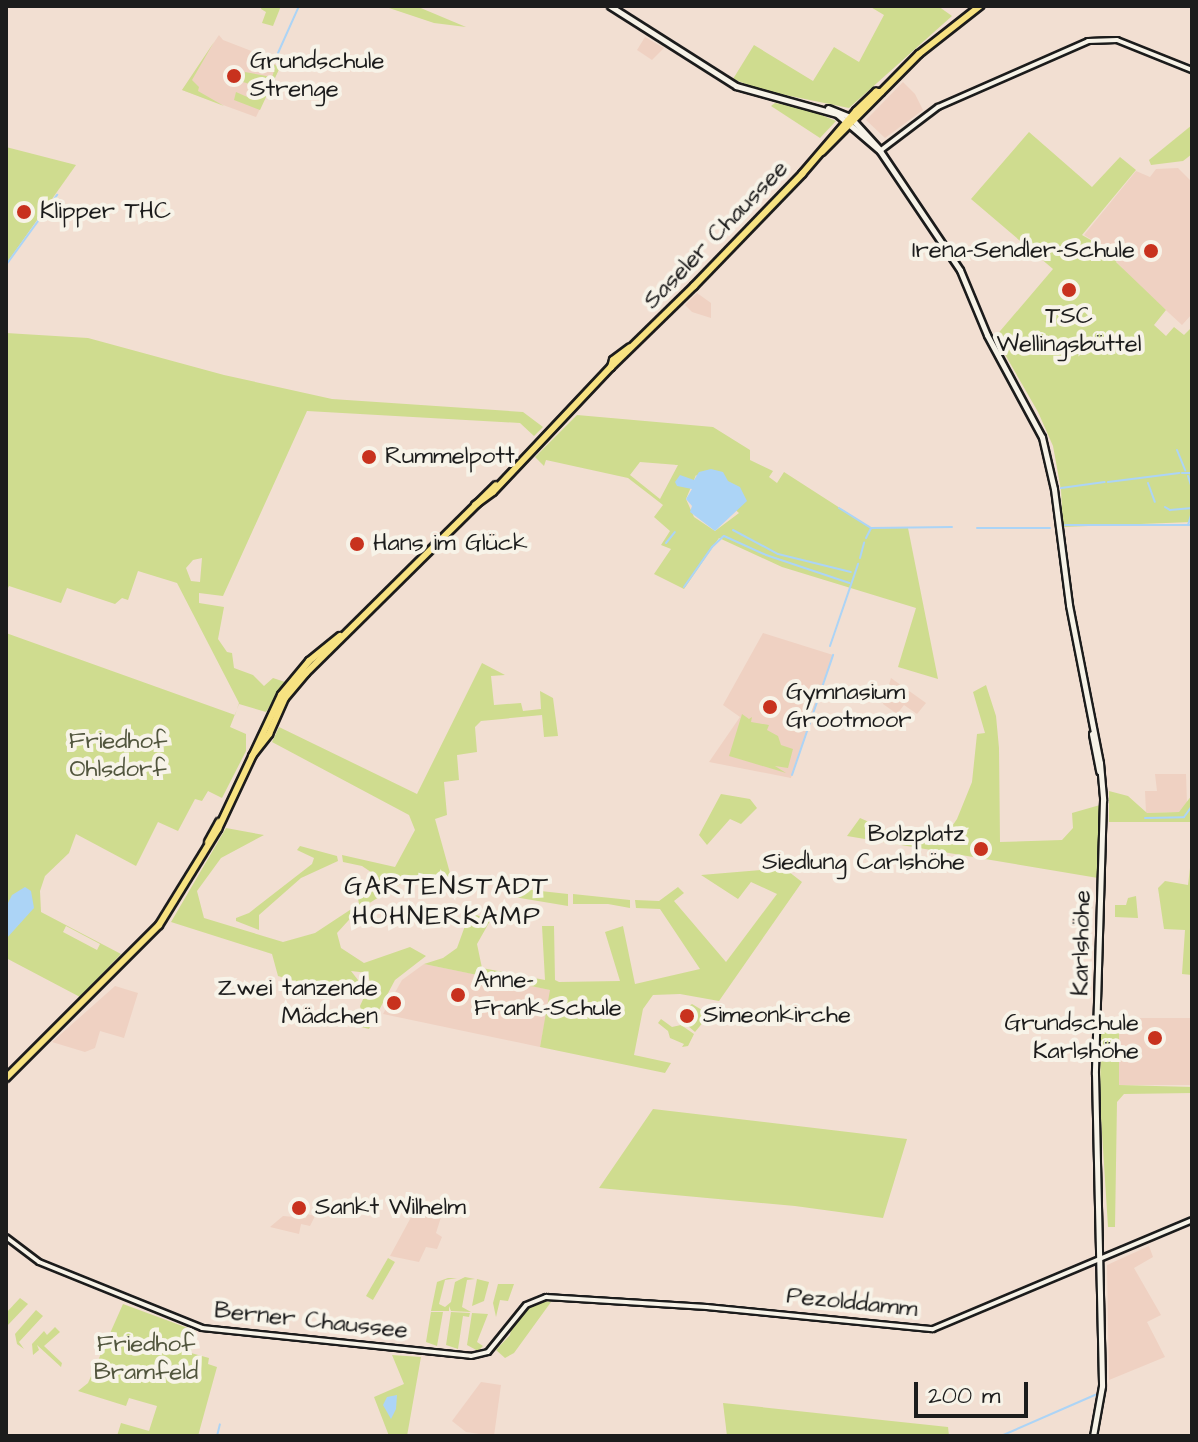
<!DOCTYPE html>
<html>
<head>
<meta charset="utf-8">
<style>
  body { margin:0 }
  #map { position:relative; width:1198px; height:1442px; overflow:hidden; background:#f2dfd2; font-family:"Architects Daughter",sans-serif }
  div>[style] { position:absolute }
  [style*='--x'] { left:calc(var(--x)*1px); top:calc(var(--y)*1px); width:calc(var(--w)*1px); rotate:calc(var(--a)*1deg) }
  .built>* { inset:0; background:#efd1c2; transform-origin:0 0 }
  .green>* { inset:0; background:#cfdc8f; transform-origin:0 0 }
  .water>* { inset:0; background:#acd4f6 }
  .stream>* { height:2px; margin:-1px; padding:0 1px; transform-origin:1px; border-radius:1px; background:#acd4f6 }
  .roads { filter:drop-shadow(2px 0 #1c1c1c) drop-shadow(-2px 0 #1c1c1c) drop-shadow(0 2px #1c1c1c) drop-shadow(0 -2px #1c1c1c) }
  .tertiary>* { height:4px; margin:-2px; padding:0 2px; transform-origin:2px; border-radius:2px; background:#f7f3e8 }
  .secondary>* { height:5px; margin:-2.5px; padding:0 2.5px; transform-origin:2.5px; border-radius:2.5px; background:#f7f3e8 }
  .primary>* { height:6px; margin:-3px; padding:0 3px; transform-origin:3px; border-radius:3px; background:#f7e281 }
  .dots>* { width:22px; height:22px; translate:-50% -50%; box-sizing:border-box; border:4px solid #f7f3e8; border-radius:50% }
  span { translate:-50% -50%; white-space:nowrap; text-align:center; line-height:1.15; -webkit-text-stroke:8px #f7f3e8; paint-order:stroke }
  .poi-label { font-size:24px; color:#1c1c1c }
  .left { translate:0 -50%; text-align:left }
  .right { translate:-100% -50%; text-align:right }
  .street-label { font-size:24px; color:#1c1c1c }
  .park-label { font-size:24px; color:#52563e }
  .neighbourhood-label { font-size:26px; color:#1c1c1c; letter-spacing:2px }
  .frame { position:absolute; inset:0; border:8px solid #1c1c1c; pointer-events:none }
  .scale { position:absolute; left:914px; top:1382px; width:114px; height:36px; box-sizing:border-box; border:4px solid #1c1c1c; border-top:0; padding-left:10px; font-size:24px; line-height:28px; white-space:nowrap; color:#1c1c1c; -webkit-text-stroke:6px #f7f3e8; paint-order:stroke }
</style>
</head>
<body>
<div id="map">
  <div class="built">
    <div style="clip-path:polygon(219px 35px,223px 40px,282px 63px,256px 117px,182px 90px)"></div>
    <div style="clip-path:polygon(645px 37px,664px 48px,652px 60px,637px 50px)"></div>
    <div style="clip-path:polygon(903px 82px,915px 94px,923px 110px,885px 138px,866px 120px)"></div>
    <div style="clip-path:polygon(1178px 168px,1192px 182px,1192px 314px,1182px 325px,1131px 278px,1116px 261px,1119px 257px,1084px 235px,1136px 171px,1150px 177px,1156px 169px)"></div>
    <div style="clip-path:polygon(697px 293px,711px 303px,711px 318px,692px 312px,685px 305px)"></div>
    <div style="clip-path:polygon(763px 633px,833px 655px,791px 778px,709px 762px,740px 717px,723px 705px)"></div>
    <div style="clip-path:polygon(891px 678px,926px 703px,917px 714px,904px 705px,897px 714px,883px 704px)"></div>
    <div style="clip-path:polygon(1155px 774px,1186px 774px,1187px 804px,1179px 812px,1146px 813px,1145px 791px,1157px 791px)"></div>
    <div style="clip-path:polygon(424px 964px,551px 990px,540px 1047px,383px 1014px,402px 980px)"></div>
    <div style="clip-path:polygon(115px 986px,138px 993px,124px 1038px,100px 1031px,95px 1048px,85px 1052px,52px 1042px)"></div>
    <div style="left:1119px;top:1018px;width:73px;height:67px"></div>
    <div style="clip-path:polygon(416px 1208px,442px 1214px,436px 1233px,442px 1237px,437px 1249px,426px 1247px,419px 1262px,390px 1256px)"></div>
    <div style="clip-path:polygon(307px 1214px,315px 1216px,310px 1226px,301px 1224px,299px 1234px,270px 1227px,283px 1216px,306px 1218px)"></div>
    <div style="clip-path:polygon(1149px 1246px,1153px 1257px,1134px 1268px,1161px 1315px,1147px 1322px,1165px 1357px,1109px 1380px,1107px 1265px)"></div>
    <div style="clip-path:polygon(481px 1382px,501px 1385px,494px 1436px,466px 1432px,452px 1421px)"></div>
  </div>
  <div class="green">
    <div style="clip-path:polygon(262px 6px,281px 6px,273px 26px,262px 23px,266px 12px,261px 9px)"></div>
    <div style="clip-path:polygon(383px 6px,416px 6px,466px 27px,434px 23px)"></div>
    <div style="clip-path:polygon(869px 6px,938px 6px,952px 16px,849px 108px,761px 90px,733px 79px,754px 45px,813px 81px,834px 47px,859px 62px,884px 15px)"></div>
    <div style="clip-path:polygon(214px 42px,192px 80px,199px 87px,198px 91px,224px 106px,182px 90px)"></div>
    <div style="clip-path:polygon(262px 59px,277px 66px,282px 63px,260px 110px,234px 100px,236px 92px,254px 100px,257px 95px,262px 97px,269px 90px,243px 82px,245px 72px,272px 77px,275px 68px,260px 62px)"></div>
    <div style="clip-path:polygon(775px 103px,807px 109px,836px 121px,820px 138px,771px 106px)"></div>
    <div style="clip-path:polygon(1192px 125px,1192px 154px,1183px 161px,1151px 165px,1149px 160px)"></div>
    <div style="clip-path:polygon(1029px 132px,1092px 187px,1120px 157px,1136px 170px,1082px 235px,1119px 256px,1116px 262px,1166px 310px,1154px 325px,1166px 336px,1174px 327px,1184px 335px,1192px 327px,1192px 522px,1063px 527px,1061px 490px,1053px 446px,1038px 412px,995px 337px,1053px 269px,971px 199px)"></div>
    <div style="clip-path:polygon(6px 147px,76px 165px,6px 264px)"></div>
    <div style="clip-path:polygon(evenodd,6px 333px,88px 338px,224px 375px,332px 399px,523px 412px,543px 427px,534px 436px,520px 423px,307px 411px,223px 596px,199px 593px,199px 603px,224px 607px,218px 639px,227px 652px,232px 653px,234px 668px,253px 675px,264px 686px,273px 678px,285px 682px,266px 712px,239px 704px,230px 727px,246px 734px,246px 751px,222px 798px,208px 791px,202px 801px,195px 799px,178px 831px,158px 822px,136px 866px,76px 834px,69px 853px,45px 876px,40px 891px,41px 912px,121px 954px,80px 997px,6px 958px,6px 633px,235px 715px,239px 703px,177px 583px,138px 571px,128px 600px,122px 598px,115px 604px,67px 588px,61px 603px,9px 586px,6px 592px,6px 333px,202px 558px,200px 582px,191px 581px,186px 568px,193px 560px,202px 558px,6px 333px,66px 926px,100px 944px,97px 950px,63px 932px,66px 926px)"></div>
    <div style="clip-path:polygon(evenodd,577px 415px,713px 427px,750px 450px,750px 460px,773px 471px,769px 477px,777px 483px,784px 472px,871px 528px,908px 528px,938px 679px,898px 667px,916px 608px,782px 567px,719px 538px,684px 589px,654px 574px,671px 549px,661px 545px,670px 531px,654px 517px,663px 505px,628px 478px,546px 460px,544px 466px,535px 457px,577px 415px,640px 462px,678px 465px,660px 499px,630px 475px,640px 462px,577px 415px,696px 475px,739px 513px,715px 531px,694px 517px,686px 499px,696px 475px)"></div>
    <div style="clip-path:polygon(482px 663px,505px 675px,491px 676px,494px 705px,521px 703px,523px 711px,541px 709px,540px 691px,553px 698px,558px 736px,544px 737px,542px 715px,481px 721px,475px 727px,477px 752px,457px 755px,459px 780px,444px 782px,447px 815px,435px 819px,450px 873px,448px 879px,438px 885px,421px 877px,415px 885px,407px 880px,358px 910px,337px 933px,341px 948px,364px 963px,410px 947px,426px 956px,395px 980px,369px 1029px,361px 1027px,364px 1021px,360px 1006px,370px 984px,368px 973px,351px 971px,358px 980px,349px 998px,278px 976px,272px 954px,171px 922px,226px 828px,264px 835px,221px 858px,197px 891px,204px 918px,283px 942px,315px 933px,359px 904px,356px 888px,374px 883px,377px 876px,362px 866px,343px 862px,342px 855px,395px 867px,415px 830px,409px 815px,272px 742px,279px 727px,417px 794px)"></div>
    <div style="clip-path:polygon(986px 685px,996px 716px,999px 748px,1000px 842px,1062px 840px,1073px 828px,1072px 813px,1100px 805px,1098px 878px,847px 836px,860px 818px,898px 835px,903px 828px,940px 844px,957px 819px,972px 782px,977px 734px,985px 733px,973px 692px)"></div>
    <div style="clip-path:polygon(742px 714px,749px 719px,752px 717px,751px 722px,769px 725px,767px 730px,778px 736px,781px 745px,793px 749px,788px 768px,775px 766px,786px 773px,729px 756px)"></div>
    <div style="clip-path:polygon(1109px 791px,1128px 796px,1147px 813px,1179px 812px,1192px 795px,1192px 822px,1109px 822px)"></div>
    <div style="clip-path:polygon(721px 794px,750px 799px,757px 808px,741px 824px,730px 819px,707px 845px,699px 835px)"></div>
    <div style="clip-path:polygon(300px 846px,337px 856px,338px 861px,301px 878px,259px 915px,259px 930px,236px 921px,236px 918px,249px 913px,312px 864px,314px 858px,297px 850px)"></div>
    <div style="clip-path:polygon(784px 868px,802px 882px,719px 1001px,680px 994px,653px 995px,643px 1009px,634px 1055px,671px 1063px,665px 1073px,540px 1047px,550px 990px,424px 964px,443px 958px,457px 948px,470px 912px,490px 921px,477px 944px,482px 968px,545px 980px,542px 926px,554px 926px,555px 980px,559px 982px,620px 981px,605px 932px,623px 926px,635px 984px,700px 969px,660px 909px,636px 908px,635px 900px,659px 901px,678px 887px,684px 893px,674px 901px,726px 962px,777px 894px,751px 882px,738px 899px,701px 875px)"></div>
    <div style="clip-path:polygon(1190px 868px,1192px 868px,1192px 975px,1182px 974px,1185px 930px,1164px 929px,1158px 888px,1165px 881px,1188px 885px)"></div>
    <div style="clip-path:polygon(513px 888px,568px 894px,568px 906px,514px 897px)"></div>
    <div style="clip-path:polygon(573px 894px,630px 900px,630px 908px,608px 904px,573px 904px)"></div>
    <div style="clip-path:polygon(1136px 896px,1138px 918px,1115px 917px,1115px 905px,1126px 905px,1128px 898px)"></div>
    <div style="clip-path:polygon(692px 1004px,702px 1010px,700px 1013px,714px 1009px,695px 1032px,681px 1020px,690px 1024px,695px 1020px,695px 1010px,686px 1008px)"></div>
    <div style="clip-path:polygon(1101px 1018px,1119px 1018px,1119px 1085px,1192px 1087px,1192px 1093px,1124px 1094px,1117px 1102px,1115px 1227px,1108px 1227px,1100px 1101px)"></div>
    <div style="clip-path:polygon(661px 1019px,672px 1027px,681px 1025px,694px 1034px,688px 1046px,682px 1047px,684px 1044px,670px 1038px,668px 1031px,658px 1023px)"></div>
    <div style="clip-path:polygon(653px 1109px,907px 1139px,883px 1218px,795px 1206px,599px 1188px)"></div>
    <div style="left:388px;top:1258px;width:8px;height:44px;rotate:30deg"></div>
    <div style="clip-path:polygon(465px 1277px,475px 1279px,467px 1280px,464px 1296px,462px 1307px,471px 1312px,451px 1311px,449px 1306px,449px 1311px,431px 1311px,437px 1282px,448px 1278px,457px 1278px,445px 1280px,439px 1304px,445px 1307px,451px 1302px,455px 1282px)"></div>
    <div style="clip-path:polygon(477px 1279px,489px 1282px,484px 1301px,472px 1306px)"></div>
    <div style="clip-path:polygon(498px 1284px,514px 1284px,508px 1301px,500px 1300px,496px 1317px,493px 1303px)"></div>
    <div style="clip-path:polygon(20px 1298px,28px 1304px,6px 1327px,6px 1313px)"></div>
    <div style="clip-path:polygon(542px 1301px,551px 1302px,514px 1353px,505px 1358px,496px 1350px,510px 1335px,512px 1325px,529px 1306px)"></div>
    <div style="clip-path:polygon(123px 1304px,196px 1331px,191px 1353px,209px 1358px,208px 1364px,217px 1367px,198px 1436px,117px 1436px,121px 1423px,149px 1431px,157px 1406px,129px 1398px,126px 1406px,78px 1391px,88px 1383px)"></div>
    <div style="clip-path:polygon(36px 1310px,43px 1316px,19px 1342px,24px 1349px,17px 1344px,15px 1334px)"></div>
    <div style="clip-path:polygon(431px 1312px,443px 1312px,437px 1346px,426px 1342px)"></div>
    <div style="clip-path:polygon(451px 1312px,470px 1313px,469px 1317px,463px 1316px,458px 1349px,446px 1345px)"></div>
    <div style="clip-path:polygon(472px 1313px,488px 1314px,477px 1342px,483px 1346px,478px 1351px,467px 1345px)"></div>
    <div style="clip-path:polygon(55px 1327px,60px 1332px,44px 1346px,62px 1363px,61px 1367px,37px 1345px,39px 1350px,33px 1355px,32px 1344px,44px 1331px,47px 1335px)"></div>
    <div style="clip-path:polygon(392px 1355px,421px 1357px,407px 1436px,389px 1436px,374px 1397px,404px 1384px)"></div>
    <div style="clip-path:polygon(723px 1403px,948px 1427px,949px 1436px,727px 1436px)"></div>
  </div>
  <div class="water">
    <div style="clip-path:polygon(711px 469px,723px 472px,728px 481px,740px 487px,747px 501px,715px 531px,690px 512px,692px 506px,686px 499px,692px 489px,677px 486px,675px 482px,680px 475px,694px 480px,699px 472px)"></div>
    <div style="clip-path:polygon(25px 887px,31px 891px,34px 908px,6px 939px,6px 907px,12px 895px)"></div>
    <div style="clip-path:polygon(397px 1395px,396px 1409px,391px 1419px,383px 1405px,387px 1397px)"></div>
  </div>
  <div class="stream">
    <div style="--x:278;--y:53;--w:51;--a:-65.9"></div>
    <div style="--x:6;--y:265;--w:87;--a:-53.9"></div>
    <div style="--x:1177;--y:450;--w:22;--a:68"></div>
    <div style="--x:1182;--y:473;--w:10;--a:0"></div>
    <div style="--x:1188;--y:476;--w:13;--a:72"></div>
    <div style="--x:1108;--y:482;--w:72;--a:-7.2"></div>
    <div style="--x:1148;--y:483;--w:20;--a:70"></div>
    <div style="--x:1061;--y:488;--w:44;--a:-7.8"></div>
    <div style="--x:1165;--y:507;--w:6;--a:31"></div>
    <div style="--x:1170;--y:510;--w:22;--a:-5"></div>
    <div style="--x:839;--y:508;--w:38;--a:32"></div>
    <div style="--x:1065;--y:525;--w:127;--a:0"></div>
    <div style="--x:1188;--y:525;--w:14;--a:-73"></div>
    <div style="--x:977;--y:528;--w:73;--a:0"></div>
    <div style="--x:733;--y:530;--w:51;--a:28.1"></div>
    <div style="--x:778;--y:554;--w:75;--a:13.9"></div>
    <div style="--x:866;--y:538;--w:11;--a:-63"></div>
    <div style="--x:871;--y:528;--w:81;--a:-0.7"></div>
    <div style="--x:666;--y:543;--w:14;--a:-51"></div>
    <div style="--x:860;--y:558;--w:16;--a:-75"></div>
    <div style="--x:684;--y:587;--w:49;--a:-55"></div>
    <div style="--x:712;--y:547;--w:16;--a:-43"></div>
    <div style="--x:724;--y:536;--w:46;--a:24.3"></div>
    <div style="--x:766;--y:555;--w:88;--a:18.6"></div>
    <div style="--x:830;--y:646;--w:87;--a:-71.1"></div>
    <div style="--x:792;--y:775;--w:127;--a:-71.1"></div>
    <div style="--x:1145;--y:818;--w:39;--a:-1"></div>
    <div style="--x:1184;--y:817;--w:14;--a:-54"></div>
    <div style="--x:217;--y:1436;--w:12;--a:-76"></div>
    <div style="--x:1001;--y:1436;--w:103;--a:-23.6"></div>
  </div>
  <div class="roads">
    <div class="tertiary">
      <div style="--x:880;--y:151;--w:73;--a:-37.2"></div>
      <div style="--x:938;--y:107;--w:164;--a:-23.7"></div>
      <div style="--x:1088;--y:41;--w:29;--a:-2"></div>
      <div style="--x:1117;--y:40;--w:81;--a:21.8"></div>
      <div style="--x:6;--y:1237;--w:41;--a:37.1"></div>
      <div style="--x:39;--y:1262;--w:176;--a:22"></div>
      <div style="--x:202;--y:1328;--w:270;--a:5.9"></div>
      <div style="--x:471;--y:1356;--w:17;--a:-13"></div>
      <div style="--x:488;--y:1352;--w:60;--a:-51"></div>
      <div style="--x:526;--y:1305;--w:22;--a:-22"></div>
      <div style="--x:546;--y:1297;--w:161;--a:3.6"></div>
      <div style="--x:707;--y:1307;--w:227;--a:5.6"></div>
      <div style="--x:933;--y:1329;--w:281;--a:-22.8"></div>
    </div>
    <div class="secondary">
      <div style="--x:610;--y:6;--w:149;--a:32.4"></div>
      <div style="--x:736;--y:86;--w:105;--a:15.5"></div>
      <div style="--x:837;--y:114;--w:57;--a:40.7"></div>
      <div style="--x:880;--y:151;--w:143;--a:56.1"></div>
      <div style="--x:960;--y:270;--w:70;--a:67.4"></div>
      <div style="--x:987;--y:335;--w:116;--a:61.7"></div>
      <div style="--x:1042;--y:437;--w:53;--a:77"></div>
      <div style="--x:1054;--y:489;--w:117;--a:82.6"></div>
      <div style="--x:1069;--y:605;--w:161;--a:78.9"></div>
      <div style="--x:1100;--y:763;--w:37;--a:85"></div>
      <div style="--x:1103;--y:800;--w:274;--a:91.7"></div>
      <div style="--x:1095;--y:1074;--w:312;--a:88.7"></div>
      <div style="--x:1102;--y:1386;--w:51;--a:100.2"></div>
      <div style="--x:828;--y:108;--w:24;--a:22"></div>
      <div style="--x:850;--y:117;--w:45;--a:47.7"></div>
      <div style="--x:1092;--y:734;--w:38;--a:79"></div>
    </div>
    <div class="primary">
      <div style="--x:822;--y:152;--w:138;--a:-45.3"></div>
      <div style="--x:919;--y:54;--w:78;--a:-38.2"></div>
      <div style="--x:611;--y:367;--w:7;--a:-74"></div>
      <div style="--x:613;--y:360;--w:21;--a:-37"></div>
      <div style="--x:475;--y:505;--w:22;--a:-36"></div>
      <div style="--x:493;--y:492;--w:172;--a:-46.7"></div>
      <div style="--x:611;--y:367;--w:116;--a:-44.3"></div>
      <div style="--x:694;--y:286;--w:156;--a:-46"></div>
      <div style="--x:802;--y:174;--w:83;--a:-49.4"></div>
      <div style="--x:856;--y:111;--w:28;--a:-44"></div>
      <div style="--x:876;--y:92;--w:5;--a:0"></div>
      <div style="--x:252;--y:756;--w:28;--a:-52"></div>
      <div style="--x:269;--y:734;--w:39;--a:-66"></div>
      <div style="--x:285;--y:698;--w:33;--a:-50"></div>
      <div style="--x:306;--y:673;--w:267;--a:-44.7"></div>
      <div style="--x:208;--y:842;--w:23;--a:-61"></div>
      <div style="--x:6;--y:1078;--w:216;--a:-45"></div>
      <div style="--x:159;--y:925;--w:113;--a:-58.4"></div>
      <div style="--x:218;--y:829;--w:148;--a:-64.8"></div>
      <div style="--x:281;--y:695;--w:44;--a:-50.5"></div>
      <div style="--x:309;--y:661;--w:40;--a:-39"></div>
    </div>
  </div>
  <div class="dots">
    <div style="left:234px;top:76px;background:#c8321e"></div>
    <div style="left:24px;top:212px;background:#c8321e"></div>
    <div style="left:1151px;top:251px;background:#c8321e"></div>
    <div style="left:1069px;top:290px;background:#c8321e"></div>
    <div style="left:369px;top:457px;background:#c8321e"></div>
    <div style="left:357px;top:544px;background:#c8321e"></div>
    <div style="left:770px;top:707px;background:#c8321e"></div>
    <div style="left:981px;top:849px;background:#c8321e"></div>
    <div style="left:458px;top:995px;background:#c8321e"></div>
    <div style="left:394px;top:1003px;background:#c8321e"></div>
    <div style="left:687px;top:1016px;background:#c8321e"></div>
    <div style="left:1155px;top:1038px;background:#c8321e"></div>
    <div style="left:299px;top:1208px;background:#c8321e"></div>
  </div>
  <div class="poi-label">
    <span class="left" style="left:250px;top:76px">Grundschule<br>Strenge</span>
    <span class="left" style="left:40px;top:212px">Klipper THC</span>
    <span class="right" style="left:1135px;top:251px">Irena-Sendler-Schule</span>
    <span style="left:1069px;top:331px">TSC<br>Wellingsbüttel</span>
    <span class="left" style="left:385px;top:457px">Rummelpott</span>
    <span class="left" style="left:373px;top:544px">Hans im Glück</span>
    <span class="left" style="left:786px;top:707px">Gymnasium<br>Grootmoor</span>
    <span class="right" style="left:965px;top:849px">Bolzplatz<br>Siedlung Carlshöhe</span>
    <span class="left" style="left:474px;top:995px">Anne-<br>Frank-Schule</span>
    <span class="right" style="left:378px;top:1003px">Zwei tanzende<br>Mädchen</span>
    <span class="left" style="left:703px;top:1016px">Simeonkirche</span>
    <span class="right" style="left:1139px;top:1038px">Grundschule<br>Karlshöhe</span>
    <span class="left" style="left:315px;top:1208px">Sankt Wilhelm</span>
  </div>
  <div class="street-label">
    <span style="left:716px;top:235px;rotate:-46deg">Saseler Chaussee</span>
    <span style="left:1082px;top:943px;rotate:-89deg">Karlshöhe</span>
    <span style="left:852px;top:1303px;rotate:6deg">Pezolddamm</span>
    <span style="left:311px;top:1321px;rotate:6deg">Berner Chaussee</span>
  </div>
  <div class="park-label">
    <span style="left:118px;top:756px">Friedhof<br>Ohlsdorf</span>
    <span style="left:146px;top:1359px">Friedhof<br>Bramfeld</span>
  </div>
  <div class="neighbourhood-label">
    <span style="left:447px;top:902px">GARTENSTADT<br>HOHNERKAMP</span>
  </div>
  <div class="frame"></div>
  <div class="scale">200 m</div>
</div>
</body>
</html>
